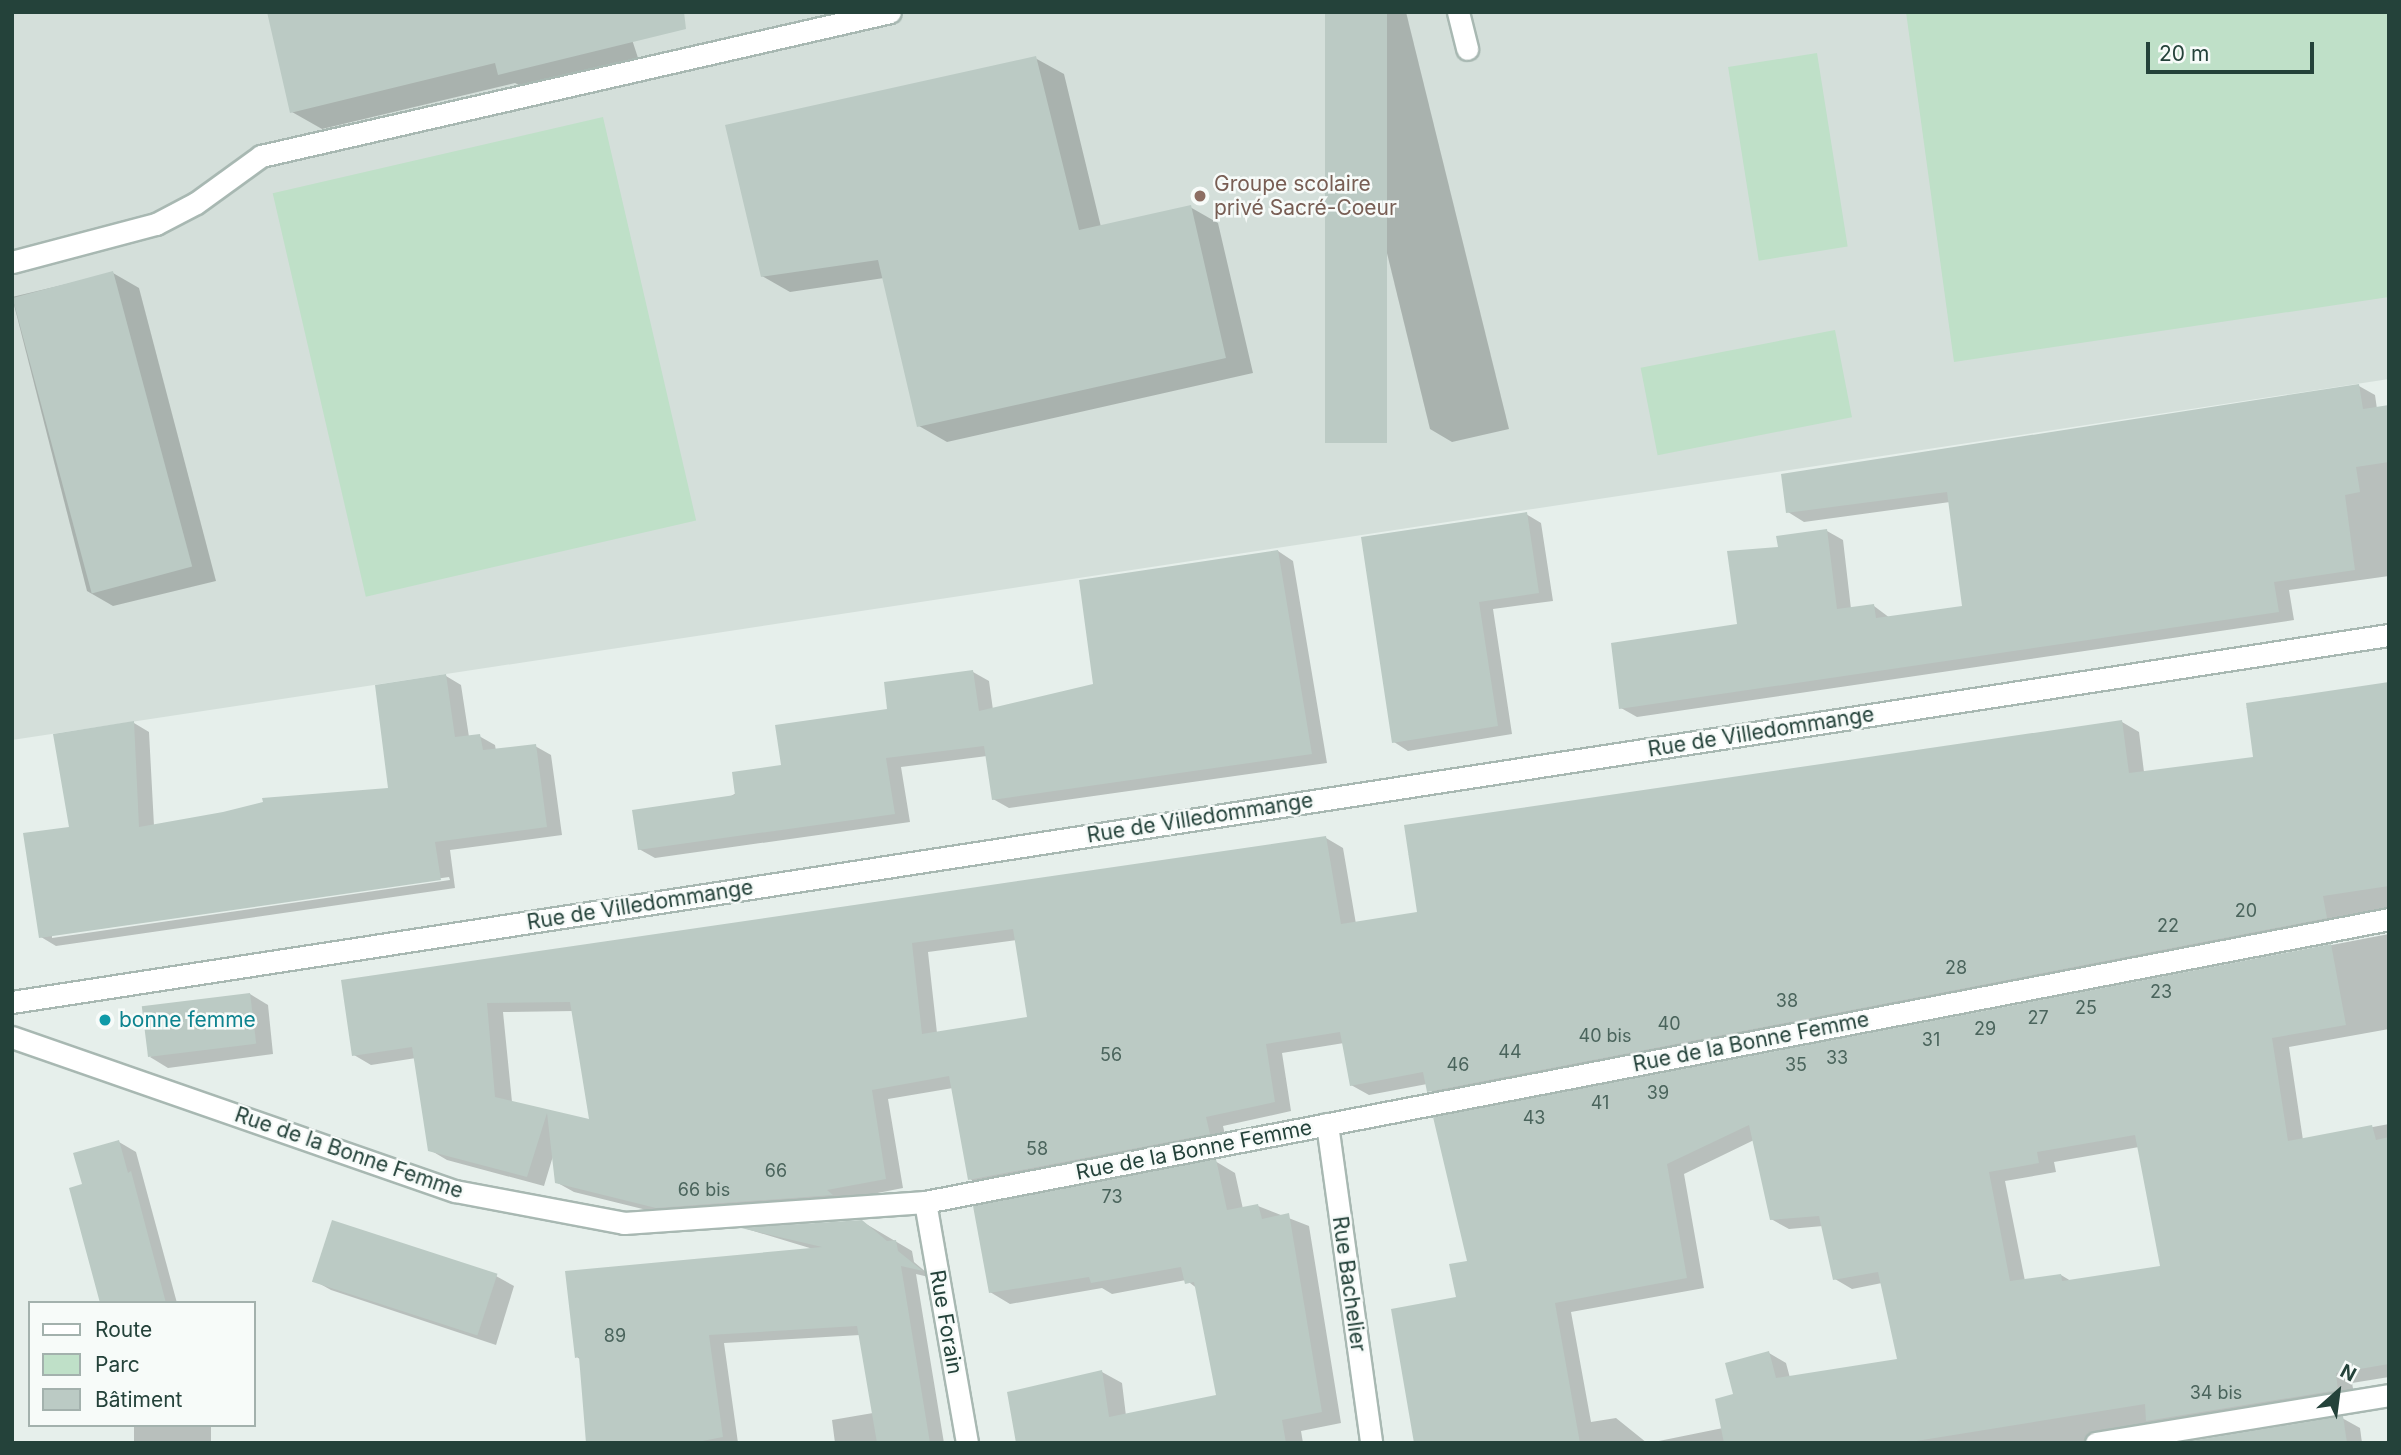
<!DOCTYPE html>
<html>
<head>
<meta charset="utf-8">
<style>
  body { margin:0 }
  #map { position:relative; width:2401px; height:1455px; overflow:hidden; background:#e6efeb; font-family:Inter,sans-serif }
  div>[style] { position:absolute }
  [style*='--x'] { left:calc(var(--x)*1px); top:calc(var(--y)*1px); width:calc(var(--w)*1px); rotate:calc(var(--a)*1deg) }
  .built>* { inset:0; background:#d4dfda }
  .green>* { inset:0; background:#bfe0c8; transform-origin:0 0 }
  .shadow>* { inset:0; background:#0003; transform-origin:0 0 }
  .building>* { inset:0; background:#bbcac4; transform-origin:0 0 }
  .roads { filter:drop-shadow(2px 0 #a8b8b2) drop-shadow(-2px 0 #a8b8b2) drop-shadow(0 2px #a8b8b2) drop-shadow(0 -2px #a8b8b2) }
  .service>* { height:21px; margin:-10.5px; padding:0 10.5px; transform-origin:10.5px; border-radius:10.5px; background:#fff }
  .minor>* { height:21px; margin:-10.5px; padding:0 10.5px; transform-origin:10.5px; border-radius:10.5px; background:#fff }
  .dots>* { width:19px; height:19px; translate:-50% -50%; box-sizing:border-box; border:4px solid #f7fbf9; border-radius:50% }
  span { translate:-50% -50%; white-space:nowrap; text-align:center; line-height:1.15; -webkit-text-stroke:5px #f7fbf9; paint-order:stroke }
  .number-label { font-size:18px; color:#4a645c }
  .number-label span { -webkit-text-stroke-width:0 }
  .education-label { font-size:21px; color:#785e54 }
  .left { translate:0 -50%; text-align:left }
  .street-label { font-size:21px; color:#24423a }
  .culture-label { font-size:21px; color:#0d838f }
  .frame { position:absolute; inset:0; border:14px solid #24423a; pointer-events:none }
  .legend { position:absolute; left:28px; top:1301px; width:228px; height:126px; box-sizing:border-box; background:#f7fbf9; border:2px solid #a3b1ad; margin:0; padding:9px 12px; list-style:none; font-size:21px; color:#24423a }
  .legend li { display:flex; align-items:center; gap:14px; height:35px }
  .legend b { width:35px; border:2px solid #a3b1ad }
  .north { position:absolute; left:2303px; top:1357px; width:70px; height:70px; -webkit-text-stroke:5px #f7fbf9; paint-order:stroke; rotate:28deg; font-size:19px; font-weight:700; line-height:28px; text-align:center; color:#24423a }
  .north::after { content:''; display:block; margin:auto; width:24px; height:32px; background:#24423a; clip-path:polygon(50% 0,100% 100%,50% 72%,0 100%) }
  .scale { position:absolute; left:2146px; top:42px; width:168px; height:32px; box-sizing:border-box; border:4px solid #24423a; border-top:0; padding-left:9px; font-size:21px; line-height:24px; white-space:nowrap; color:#24423a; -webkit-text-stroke:5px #f7fbf9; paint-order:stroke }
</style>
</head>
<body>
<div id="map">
  <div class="built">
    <div style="clip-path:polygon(12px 12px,2389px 12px,2389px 379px,12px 740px)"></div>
  </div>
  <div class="green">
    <div style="clip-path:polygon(1906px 12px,2389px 12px,2389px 297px,1954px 362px)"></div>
    <div style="left:1817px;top:53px;width:196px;height:90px;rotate:81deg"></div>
    <div style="left:603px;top:117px;width:414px;height:339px;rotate:77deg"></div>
    <div style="left:1835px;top:330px;width:89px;height:198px;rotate:79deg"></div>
  </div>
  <div class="shadow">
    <div style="clip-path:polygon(623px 12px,640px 64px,530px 91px,515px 83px,322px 129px,292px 112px)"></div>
    <div style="clip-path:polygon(1328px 12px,1406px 12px,1509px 429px,1452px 442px,1430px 429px)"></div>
    <div style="clip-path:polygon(1035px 58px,1064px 74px,1101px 227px,1190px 207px,1218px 223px,1253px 373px,947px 442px,919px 426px,884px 278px,790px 292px,762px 276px)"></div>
    <div style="clip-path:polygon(113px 273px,139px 288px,216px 581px,113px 606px,87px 591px,12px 297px)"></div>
    <div style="clip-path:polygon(2359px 386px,2375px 395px,2377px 409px,2389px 407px,2389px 576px,2289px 590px,2294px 620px,1637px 717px,1621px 708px,1739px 626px,1780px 549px,1827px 531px,1843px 540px,1851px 609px,1874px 606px,1890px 618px,1964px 607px,1950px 502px,1804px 522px,1788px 512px)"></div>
    <div style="clip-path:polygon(1526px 514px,1541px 523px,1553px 601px,1493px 609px,1512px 734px,1408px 751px,1394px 742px)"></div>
    <div style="clip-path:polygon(1278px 551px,1293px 561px,1327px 763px,1009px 808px,993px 799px,987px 756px,901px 767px,910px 822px,655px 858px,639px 849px,783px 766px,973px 672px,989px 681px,993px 710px,1095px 686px)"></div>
    <div style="clip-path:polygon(evenodd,446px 676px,461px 685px,469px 737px,479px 736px,495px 745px,496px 751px,535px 746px,551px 755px,562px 835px,450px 850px,455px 888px,56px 946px,41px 937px,71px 828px,55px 735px,134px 723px,149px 732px,154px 826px,390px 790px,446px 676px,449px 877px,450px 880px,52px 938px,52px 934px,449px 877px)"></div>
    <div style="clip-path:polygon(evenodd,2389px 683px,2389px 920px,1446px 1100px,1429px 1090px,1427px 1084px,1369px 1095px,1351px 1085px,1344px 1043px,1282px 1053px,1291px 1111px,1223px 1126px,1227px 1143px,987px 1189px,970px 1179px,953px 1088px,888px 1099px,903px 1188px,842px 1200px,675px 1217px,574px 1192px,556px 1182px,553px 1156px,544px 1186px,447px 1160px,430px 1150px,416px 1058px,371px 1065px,354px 1055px,343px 981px,1326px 838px,1343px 848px,1356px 924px,1419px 913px,2122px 722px,2139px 732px,2144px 772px,2255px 758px,2389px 683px,1017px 940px,1029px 1018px,937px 1033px,928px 952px,1017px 940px,2389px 683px,574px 1011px,591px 1122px,512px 1102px,503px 1012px,574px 1011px)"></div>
    <div style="clip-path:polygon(evenodd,2389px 934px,2389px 1029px,2289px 1047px,2303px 1140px,2389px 1124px,2389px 1377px,2352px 1383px,2355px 1399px,2107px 1443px,1649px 1443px,1723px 1428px,1735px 1395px,1769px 1353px,1786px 1363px,1790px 1378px,1899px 1361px,1882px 1283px,1852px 1289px,1835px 1279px,1823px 1226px,1789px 1229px,1771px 1219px,1754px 1140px,1684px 1174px,1704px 1288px,1571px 1312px,1591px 1422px,1616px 1418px,1647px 1443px,1415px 1443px,1469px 1262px,1435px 1118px,2389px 934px,2139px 1147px,2162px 1268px,2071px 1281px,2061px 1275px,2025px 1281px,2005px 1181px,2056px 1172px,2054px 1162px,2139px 1147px)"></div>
    <div style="clip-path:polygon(250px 994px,268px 1005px,273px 1054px,168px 1068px,150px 1057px)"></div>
    <div style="clip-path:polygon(119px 1142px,136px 1152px,177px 1303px,101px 1303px,84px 1186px)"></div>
    <div style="clip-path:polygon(1215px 1161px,1235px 1173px,1243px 1209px,1258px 1206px,1309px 1226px,1341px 1423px,1301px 1431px,1303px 1443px,1017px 1443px,1102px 1372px,1122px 1383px,1126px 1416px,1218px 1396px,1198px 1289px,1186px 1280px,1112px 1294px,1102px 1288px,1010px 1304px,990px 1292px)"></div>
    <div style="clip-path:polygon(861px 1221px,912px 1251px,914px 1262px,933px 1278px,916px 1274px,944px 1443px,835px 1443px,832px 1420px,873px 1413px,860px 1335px,724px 1343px,738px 1443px,589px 1443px,581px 1360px,577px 1357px,813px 1249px,747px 1229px)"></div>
    <div style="clip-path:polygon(333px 1223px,496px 1276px,514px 1286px,496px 1345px,331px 1290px,313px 1280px)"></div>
    <div style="clip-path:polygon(2342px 1418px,2360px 1428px,2362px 1443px,2190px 1443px)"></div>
    <div style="left:134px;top:1425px;width:77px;height:18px"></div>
  </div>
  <div class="building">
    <div style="clip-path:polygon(267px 12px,684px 12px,686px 29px,498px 75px,495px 63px,290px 113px)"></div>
    <div style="left:1325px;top:12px;width:62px;height:431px"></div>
    <div style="clip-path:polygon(1036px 56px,1079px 230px,1191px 205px,1226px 358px,917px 427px,878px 260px,761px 277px,725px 125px)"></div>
    <div style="left:113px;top:271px;width:306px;height:104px;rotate:75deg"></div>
    <div style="clip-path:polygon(2359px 384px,2363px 409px,2389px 405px,2389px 462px,2356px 467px,2360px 492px,2345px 495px,2355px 570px,2274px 582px,2279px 612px,1619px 709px,1611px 643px,1737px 624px,1727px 551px,1778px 547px,1776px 536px,1827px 529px,1837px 609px,1874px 604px,1876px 618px,1962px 606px,1947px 492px,1786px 513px,1781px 474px)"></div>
    <div style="clip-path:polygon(1527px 512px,1539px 593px,1479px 602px,1498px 726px,1392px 743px,1361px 537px)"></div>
    <div style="clip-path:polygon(1278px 550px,1312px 754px,992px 800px,984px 746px,886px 758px,895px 814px,638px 850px,632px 810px,735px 795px,732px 772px,781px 765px,775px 725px,887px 709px,884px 682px,973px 670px,979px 711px,1093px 684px,1079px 580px)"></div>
    <div style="clip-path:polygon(446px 674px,455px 737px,480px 734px,483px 750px,536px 744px,547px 827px,435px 842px,441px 880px,39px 938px,23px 833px,69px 827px,53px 734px,134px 721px,139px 827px,223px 812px,263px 802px,262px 798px,388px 788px,375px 685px)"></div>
    <div style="clip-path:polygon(evenodd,2389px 682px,2389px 886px,2323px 896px,2327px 918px,1427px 1092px,1423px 1072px,1350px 1086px,1340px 1032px,1266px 1044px,1275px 1102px,1206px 1117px,1210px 1134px,968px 1180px,949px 1076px,872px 1090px,886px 1179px,827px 1190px,833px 1195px,656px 1208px,555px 1183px,547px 1113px,527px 1177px,428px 1151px,412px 1047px,352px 1056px,341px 980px,1326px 836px,1341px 924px,1417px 912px,1404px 825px,2122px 720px,2129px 773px,2253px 757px,2246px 703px,2389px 682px,1013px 929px,1027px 1017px,922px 1034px,912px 943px,1013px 929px,2389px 682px,570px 1002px,589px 1119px,495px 1097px,487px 1003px,570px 1002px)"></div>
    <div style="clip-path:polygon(evenodd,2331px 944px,2346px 1025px,2272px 1038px,2288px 1141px,2372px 1125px,2376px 1140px,2389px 1137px,2389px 1364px,2336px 1373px,2338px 1390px,2146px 1421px,2145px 1404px,1904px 1443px,1724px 1443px,1715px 1399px,1733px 1394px,1725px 1363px,1769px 1351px,1776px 1378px,1897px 1359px,1878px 1272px,1833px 1280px,1819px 1216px,1770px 1220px,1749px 1125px,1667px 1164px,1687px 1278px,1555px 1303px,1580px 1443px,1414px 1443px,1391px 1309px,1456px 1297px,1449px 1264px,1467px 1261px,1433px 1117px,2331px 944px,2135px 1135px,2160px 1266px,2062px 1281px,2061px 1274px,2010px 1281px,1989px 1172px,2039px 1163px,2037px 1152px,2135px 1135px)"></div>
    <div style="left:250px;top:993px;width:51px;height:109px;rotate:83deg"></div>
    <div style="clip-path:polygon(119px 1140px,128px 1173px,131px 1171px,166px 1303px,100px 1303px,69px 1188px,82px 1184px,73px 1153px)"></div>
    <div style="clip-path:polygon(1216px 1159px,1227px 1210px,1258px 1204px,1262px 1219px,1289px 1213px,1322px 1412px,1282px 1420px,1286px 1443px,1016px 1443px,1007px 1392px,1102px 1370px,1109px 1417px,1216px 1395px,1194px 1282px,1185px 1284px,1181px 1267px,1091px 1283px,1089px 1277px,989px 1293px,973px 1206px)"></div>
    <div style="left:332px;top:1220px;width:174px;height:65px;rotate:18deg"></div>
    <div style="clip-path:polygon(862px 1220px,887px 1241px,896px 1240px,898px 1251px,923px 1271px,901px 1266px,930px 1443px,877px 1443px,857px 1326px,709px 1335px,723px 1437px,692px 1443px,586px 1443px,579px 1357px,575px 1358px,565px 1271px,822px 1247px,741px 1228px)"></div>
    <div style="clip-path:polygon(2343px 1416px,2347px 1443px,2179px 1443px)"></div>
  </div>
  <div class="roads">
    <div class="service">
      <div style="--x:1458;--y:12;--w:38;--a:76"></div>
      <div style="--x:12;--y:262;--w:149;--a:-14.8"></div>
      <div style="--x:156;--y:224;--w:45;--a:-27.7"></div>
      <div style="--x:196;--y:203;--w:80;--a:-35.9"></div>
      <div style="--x:261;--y:156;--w:645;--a:-12.89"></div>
    </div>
    <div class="minor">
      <div style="--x:12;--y:1002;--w:2405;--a:-8.78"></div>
      <div style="--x:12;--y:1037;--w:469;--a:19.2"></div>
      <div style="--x:455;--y:1191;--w:172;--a:10.7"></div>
      <div style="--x:624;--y:1223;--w:302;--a:-4"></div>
      <div style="--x:925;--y:1202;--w:1491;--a:-10.94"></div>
      <div style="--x:1327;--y:1124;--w:322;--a:82.1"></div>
      <div style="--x:925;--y:1202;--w:245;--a:80.1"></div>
      <div style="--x:2096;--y:1443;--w:297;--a:-9.3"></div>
    </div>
  </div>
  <div class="dots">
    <div style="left:1200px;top:196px;background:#8d6e63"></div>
    <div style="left:105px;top:1020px;background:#0f9aa8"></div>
  </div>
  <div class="number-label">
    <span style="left:2246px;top:911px">20</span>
    <span style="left:2168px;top:926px">22</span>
    <span style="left:1956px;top:968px">28</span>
    <span style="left:2161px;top:992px">23</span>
    <span style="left:1787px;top:1001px">38</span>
    <span style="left:2086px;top:1008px">25</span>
    <span style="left:2038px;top:1018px">27</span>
    <span style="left:1669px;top:1024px">40</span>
    <span style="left:1985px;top:1029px">29</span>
    <span style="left:1605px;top:1036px">40 bis</span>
    <span style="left:1931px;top:1040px">31</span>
    <span style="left:1510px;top:1052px">44</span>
    <span style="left:1111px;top:1055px">56</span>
    <span style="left:1837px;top:1058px">33</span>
    <span style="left:1458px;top:1065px">46</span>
    <span style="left:1796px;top:1065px">35</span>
    <span style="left:1658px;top:1093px">39</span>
    <span style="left:1600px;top:1103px">41</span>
    <span style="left:1534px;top:1118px">43</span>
    <span style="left:1037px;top:1149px">58</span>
    <span style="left:776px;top:1171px">66</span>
    <span style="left:704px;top:1190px">66 bis</span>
    <span style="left:1112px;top:1197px">73</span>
    <span style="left:615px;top:1336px">89</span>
    <span style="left:2216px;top:1393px">34 bis</span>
  </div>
  <div class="education-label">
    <span class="left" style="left:1214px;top:196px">Groupe scolaire<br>privé Sacré-Coeur</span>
  </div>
  <div class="street-label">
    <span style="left:1761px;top:732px;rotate:-9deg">Rue de Villedommange</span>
    <span style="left:1200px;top:818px;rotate:-9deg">Rue de Villedommange</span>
    <span style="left:640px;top:905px;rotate:-9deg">Rue de Villedommange</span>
    <span style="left:1751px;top:1042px;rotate:-11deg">Rue de la Bonne Femme</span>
    <span style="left:1194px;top:1150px;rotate:-11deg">Rue de la Bonne Femme</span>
    <span style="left:349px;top:1153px;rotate:19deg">Rue de la Bonne Femme</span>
    <span style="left:1349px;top:1284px;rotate:82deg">Rue Bachelier</span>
    <span style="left:946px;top:1322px;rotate:80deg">Rue Forain</span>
  </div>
  <div class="culture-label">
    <span class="left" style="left:119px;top:1020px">bonne femme</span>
  </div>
  <div class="frame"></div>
  <ul class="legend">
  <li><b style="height:9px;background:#fff"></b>Route</li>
  <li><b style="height:19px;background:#bfe0c8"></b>Parc</li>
  <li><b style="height:19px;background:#bbcac4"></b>Bâtiment</li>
  </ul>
  <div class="north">N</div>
  <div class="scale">20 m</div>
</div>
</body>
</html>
